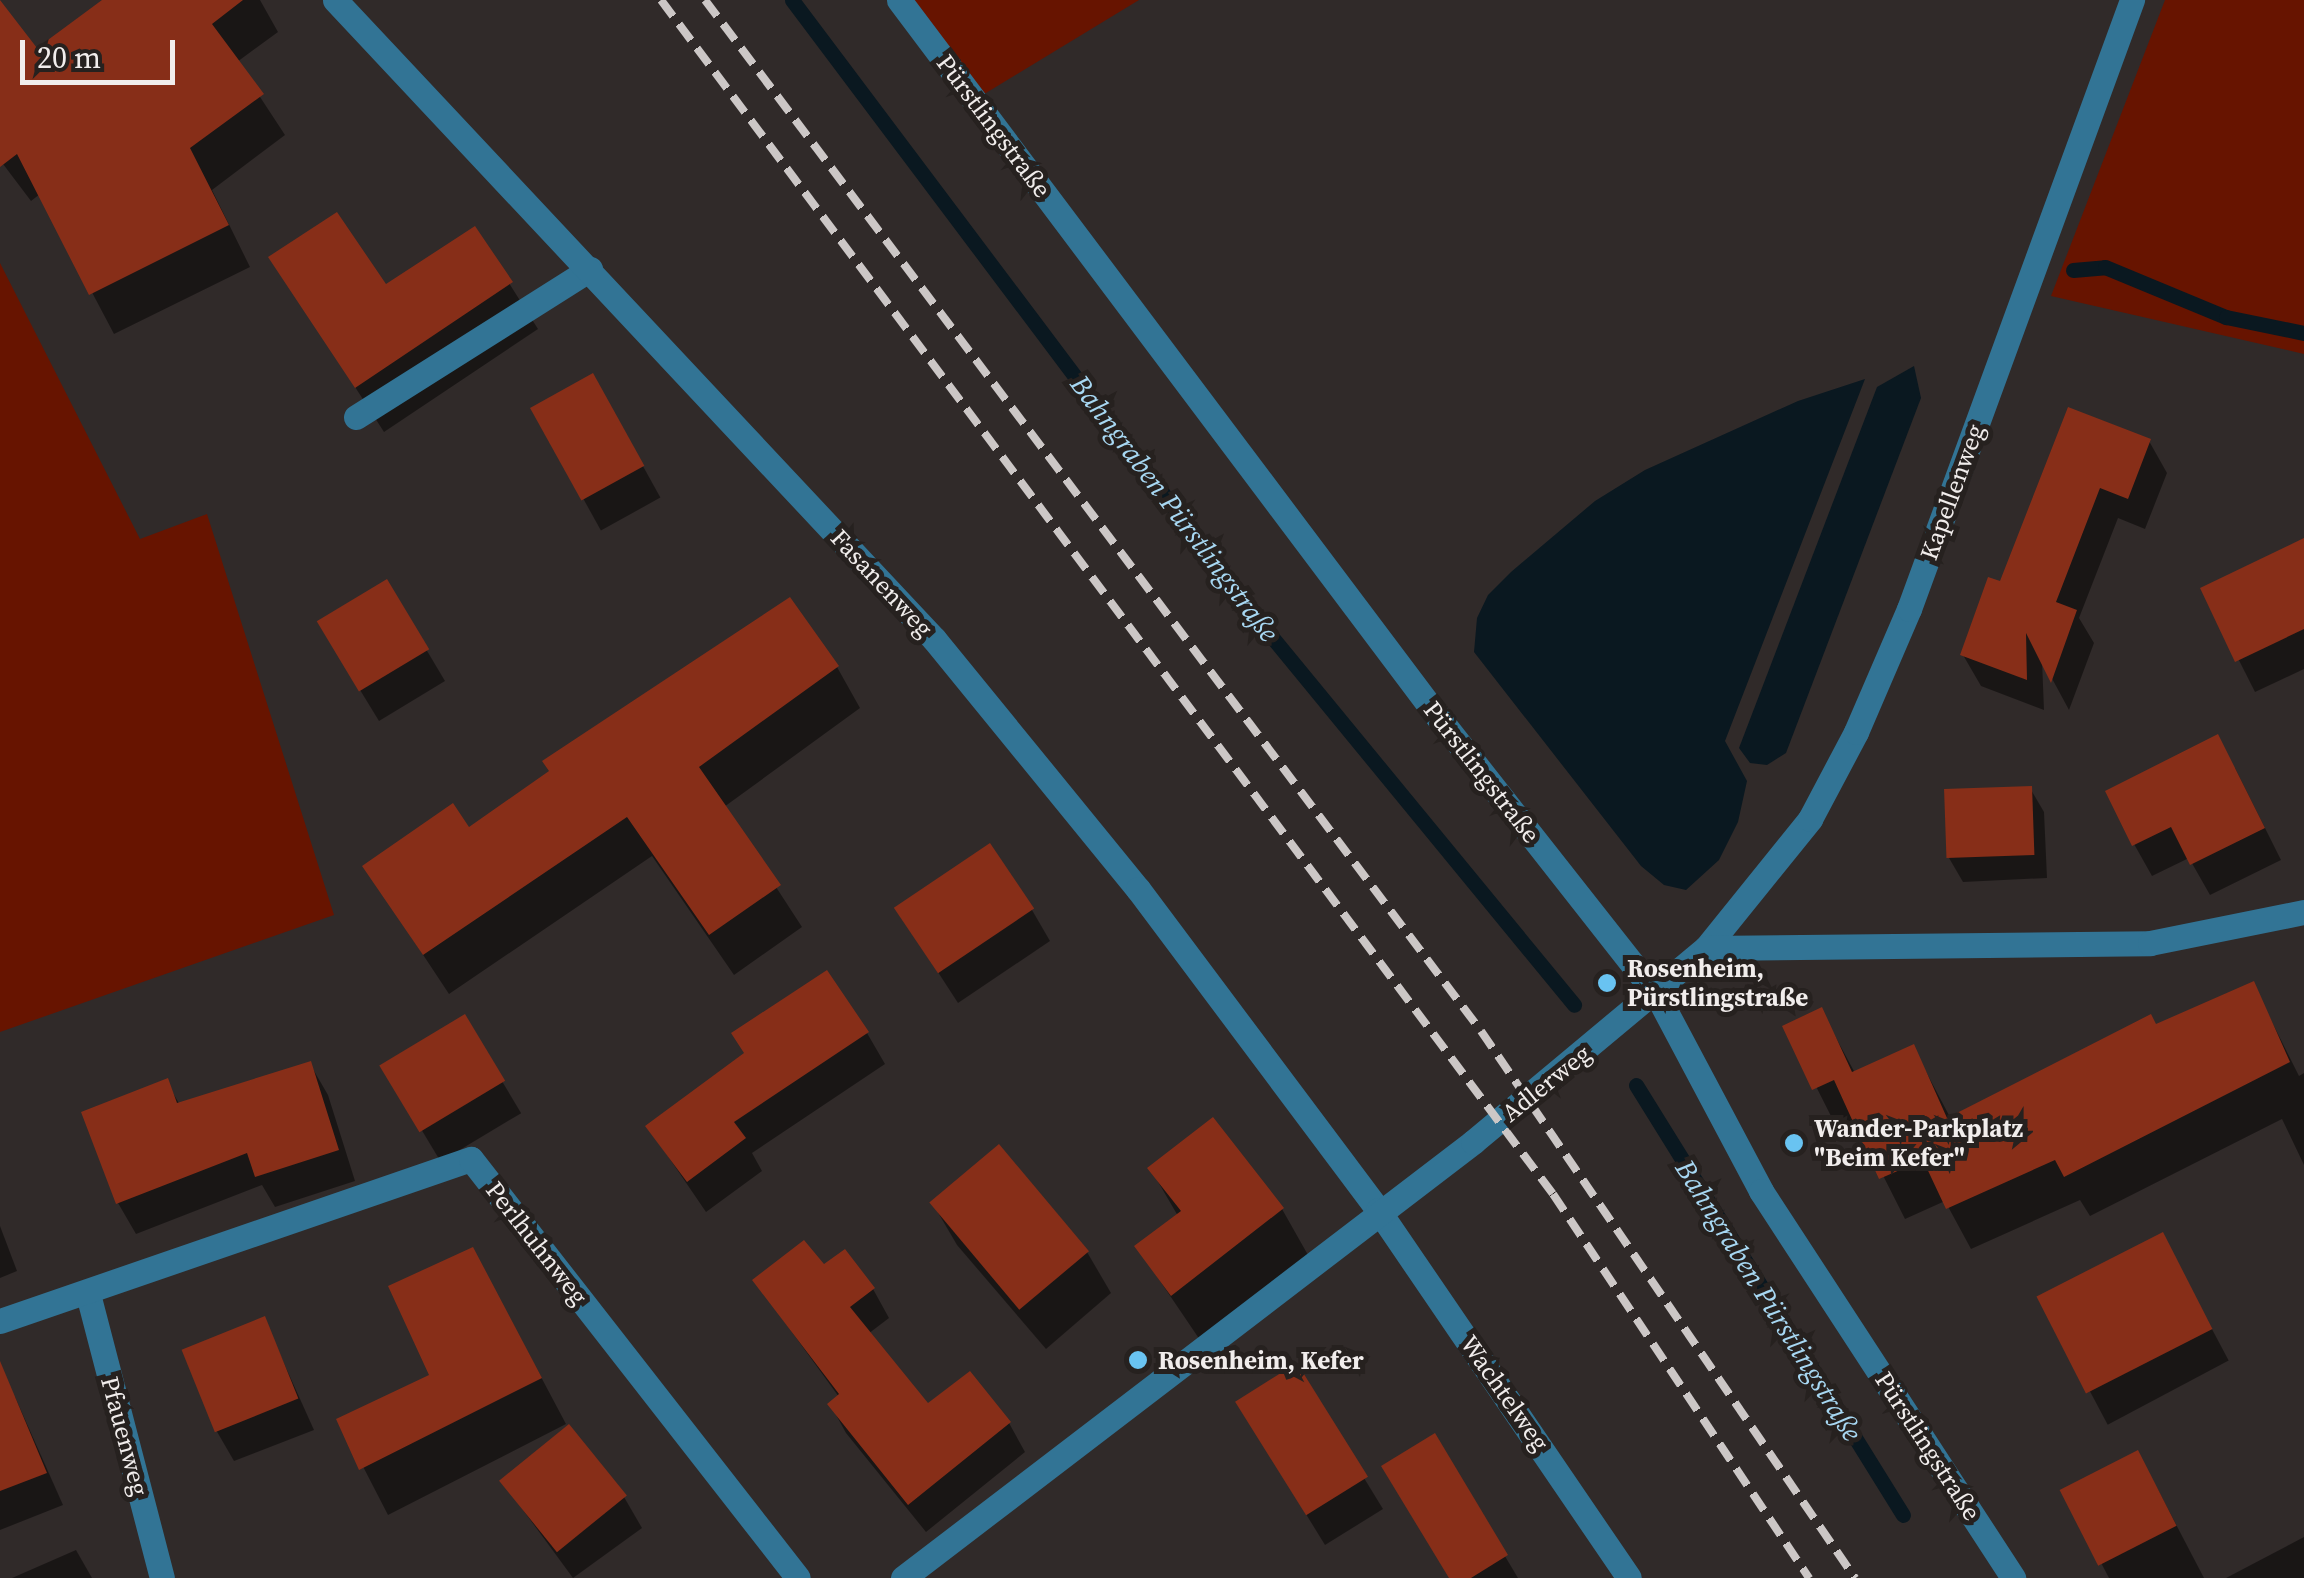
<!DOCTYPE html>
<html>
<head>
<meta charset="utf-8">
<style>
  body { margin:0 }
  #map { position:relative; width:2304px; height:1578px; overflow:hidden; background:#302a29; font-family:"Source Serif 4",serif }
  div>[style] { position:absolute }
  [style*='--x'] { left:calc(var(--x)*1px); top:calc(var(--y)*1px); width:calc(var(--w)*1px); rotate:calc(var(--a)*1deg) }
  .green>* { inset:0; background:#671400 }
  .water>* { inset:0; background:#0a1820 }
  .shadow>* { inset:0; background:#0007; transform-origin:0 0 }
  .stream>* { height:15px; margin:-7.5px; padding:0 7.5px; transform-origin:7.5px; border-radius:7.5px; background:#0a1820 }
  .building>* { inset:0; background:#872e18; transform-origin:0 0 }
  .lane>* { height:25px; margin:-12.5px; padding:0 12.5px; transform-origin:12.5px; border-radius:12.5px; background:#327495 }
  .street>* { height:25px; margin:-12.5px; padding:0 12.5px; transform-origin:12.5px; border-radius:12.5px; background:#327495 }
  .rail>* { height:8px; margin-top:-4px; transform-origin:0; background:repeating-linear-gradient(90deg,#ccc7c6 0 20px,transparent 0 30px) }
  .dots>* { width:28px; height:28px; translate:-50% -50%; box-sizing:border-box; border:5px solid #26211f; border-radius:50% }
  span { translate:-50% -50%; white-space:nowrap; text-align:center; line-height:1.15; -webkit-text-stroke:10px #26211f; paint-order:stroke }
  .street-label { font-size:25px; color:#f1edec }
  .poi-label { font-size:25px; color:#f1edec; font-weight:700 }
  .left { translate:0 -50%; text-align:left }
  .water-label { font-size:28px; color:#a7d7f2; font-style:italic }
  .scale { position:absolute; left:20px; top:40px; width:155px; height:45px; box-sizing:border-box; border:5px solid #f1edec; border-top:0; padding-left:12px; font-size:30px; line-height:35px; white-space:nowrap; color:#f1edec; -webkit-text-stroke:8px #26211f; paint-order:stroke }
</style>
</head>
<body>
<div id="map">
  <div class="green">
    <div style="clip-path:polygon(901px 0,1139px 0,976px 99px)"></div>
    <div style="clip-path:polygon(2165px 0,2304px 0,2304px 354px,2051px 296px)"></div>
    <div style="clip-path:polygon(0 263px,140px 539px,207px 514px,334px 915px,0 1032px)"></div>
  </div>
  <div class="water">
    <div style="clip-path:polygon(1914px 366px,1921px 398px,1786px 753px,1767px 765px,1750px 763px,1739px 748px,1877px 387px)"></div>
    <div style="clip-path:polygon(1865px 379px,1725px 741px,1747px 781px,1738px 822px,1719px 860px,1686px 890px,1664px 885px,1641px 866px,1474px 652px,1477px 618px,1488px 595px,1511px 572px,1595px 501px,1645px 470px,1798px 401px)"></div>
  </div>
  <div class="shadow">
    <div style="clip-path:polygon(107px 0,260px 0,278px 32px,237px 62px,285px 135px,212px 190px,250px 267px,114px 334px,40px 194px,31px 201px,0 160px,0 25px,37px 51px)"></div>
    <div style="clip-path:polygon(475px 229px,538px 329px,384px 432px,272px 258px,385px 288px)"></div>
    <div style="left:593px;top:376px;width:139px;height:68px;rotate:61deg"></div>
    <div style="clip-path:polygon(2069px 411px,2149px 441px,2167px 473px,2145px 529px,2118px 518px,2079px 618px,2094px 643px,2069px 710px,2042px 660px,2044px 710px,1981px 686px,1963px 655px,2001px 584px)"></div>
    <div style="clip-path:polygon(2304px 541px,2304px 669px,2255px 692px,2203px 589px)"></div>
    <div style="clip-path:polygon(386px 582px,445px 681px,379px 721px,338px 654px)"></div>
    <div style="clip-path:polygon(837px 667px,860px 708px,724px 807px,802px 927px,734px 975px,652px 856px,449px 994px,365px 867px,468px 830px)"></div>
    <div style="clip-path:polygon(2235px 768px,2281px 860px,2210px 895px,2189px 858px,2152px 876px,2134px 844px)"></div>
    <div style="clip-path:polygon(2030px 788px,2044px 812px,2047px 878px,1963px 882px,1949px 858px)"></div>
    <div style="clip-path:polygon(897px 909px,1032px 910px,1050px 941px,958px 1003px)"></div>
    <div style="clip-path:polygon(2253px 984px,2299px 1076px,2304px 1073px,2304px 1165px,2282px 1119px,2090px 1216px,2080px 1200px,1971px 1249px,1945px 1201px,1905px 1219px,1856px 1122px,1838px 1130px,1786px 1027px,1821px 1010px,1855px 1073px,1913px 1047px,1951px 1119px)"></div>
    <div style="left:464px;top:1018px;width:111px;height:94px;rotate:59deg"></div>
    <div style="clip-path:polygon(867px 1033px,885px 1064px,752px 1153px,762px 1171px,706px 1212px,648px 1127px)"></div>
    <div style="clip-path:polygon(310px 1064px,328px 1095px,355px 1181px,275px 1207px,262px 1185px,136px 1234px,118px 1203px,166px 1081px,180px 1105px)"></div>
    <div style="clip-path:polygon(1150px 1168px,1282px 1209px,1308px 1255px,1200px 1340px,1137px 1247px,1178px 1216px)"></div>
    <div style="clip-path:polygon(933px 1204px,1087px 1252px,1111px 1293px,1046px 1349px,957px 1245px)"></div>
    <div style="clip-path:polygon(0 1226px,17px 1271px,0 1278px)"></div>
    <div style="left:2162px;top:1235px;width:142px;height:137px;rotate:62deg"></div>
    <div style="clip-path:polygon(823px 1268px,873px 1289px,889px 1318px,868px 1334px,928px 1407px,1009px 1423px,1025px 1452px,926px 1532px,846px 1433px,830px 1404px,839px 1397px,755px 1281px)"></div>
    <div style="clip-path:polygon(498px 1296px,566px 1424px,388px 1515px,339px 1420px,433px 1377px)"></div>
    <div style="clip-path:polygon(264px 1319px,314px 1430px,234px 1461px,216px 1430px)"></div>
    <div style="clip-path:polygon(1296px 1367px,1383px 1509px,1325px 1545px,1256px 1433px)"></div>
    <div style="clip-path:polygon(15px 1397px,63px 1505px,0 1530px,0 1403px)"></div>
    <div style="clip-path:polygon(1434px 1437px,1518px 1578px,1451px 1578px)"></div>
    <div style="clip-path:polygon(501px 1480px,624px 1497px,642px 1528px,573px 1578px)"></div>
    <div style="clip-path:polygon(2157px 1488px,2204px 1578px,2109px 1578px,2064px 1492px)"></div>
    <div style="clip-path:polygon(2304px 1537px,2304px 1578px,2226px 1578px)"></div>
    <div style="clip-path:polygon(76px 1550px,92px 1578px,12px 1578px)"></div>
  </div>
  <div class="stream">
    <div style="--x:792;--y:0;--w:776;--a:53.07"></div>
    <div style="--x:1258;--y:620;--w:498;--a:50.6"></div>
    <div style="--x:2073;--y:270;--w:32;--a:-5"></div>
    <div style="--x:2105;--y:267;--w:131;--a:22.5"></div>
    <div style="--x:2226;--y:317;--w:80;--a:11.6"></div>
    <div style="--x:1636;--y:1085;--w:506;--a:58.16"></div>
  </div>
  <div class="building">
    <div style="clip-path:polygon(0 0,37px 48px,102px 0,243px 0,212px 24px,264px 94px,190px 148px,229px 225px,89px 295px,17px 154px,0 167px)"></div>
    <div style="clip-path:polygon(337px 212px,386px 284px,475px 226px,513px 282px,355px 388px,268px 257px)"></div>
    <div style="left:593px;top:373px;width:106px;height:72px;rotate:61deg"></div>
    <div style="clip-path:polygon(2068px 407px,2151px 439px,2128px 499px,2100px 488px,2056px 602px,2077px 610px,2051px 683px,2026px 633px,2027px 680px,1960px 655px,1988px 577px,2000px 581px)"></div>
    <div style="clip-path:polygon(2304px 538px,2304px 629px,2235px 662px,2200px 588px)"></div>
    <div style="left:387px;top:579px;width:82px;height:82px;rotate:59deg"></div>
    <div style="clip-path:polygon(790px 597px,839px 666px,699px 767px,781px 885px,709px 935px,627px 817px,423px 955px,362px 866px,453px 803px,469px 827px,549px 771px,542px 761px)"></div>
    <div style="clip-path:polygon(2218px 734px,2265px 828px,2190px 865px,2171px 827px,2132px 846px,2105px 791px)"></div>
    <div style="left:2032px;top:786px;width:69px;height:88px;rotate:88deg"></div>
    <div style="left:990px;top:843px;width:79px;height:116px;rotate:56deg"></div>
    <div style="clip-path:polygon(827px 970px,869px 1032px,734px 1122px,746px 1138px,687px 1182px,645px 1126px,744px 1053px,731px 1033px)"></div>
    <div style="clip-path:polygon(2254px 981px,2290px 1062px,2064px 1177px,2055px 1160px,1946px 1209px,1923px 1160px,1879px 1179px,1834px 1080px,1812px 1090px,1782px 1026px,1822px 1007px,1852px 1072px,1914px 1044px,1947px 1118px,2151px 1014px,2156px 1024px)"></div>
    <div style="left:465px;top:1014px;width:78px;height:100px;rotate:59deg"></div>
    <div style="clip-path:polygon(311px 1061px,339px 1150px,255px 1177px,247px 1153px,116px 1204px,81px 1112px,168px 1078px,177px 1103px)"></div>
    <div style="clip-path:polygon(1213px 1117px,1284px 1208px,1171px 1296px,1134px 1246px,1181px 1211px,1147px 1168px)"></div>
    <div style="left:999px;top:1144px;width:140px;height:91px;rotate:50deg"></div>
    <div style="left:2163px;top:1232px;width:109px;height:142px;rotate:63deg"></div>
    <div style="clip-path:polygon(804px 1240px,824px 1264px,845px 1249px,875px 1288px,850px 1307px,928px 1403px,970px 1371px,1011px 1422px,908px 1505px,827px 1404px,839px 1394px,752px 1280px)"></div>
    <div style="clip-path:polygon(473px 1247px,542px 1378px,359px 1470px,336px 1419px,429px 1375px,388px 1286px)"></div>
    <div style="left:265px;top:1316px;width:89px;height:90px;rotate:68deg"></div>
    <div style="clip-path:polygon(0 1361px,47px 1473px,0 1491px)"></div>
    <div style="left:1297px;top:1363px;width:134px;height:73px;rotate:58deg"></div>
    <div style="left:569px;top:1424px;width:92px;height:90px;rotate:51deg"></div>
    <div style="clip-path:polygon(1435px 1433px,1508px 1555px,1471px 1578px,1449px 1578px,1381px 1466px)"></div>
    <div style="left:2138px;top:1450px;width:85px;height:88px;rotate:63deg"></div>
  </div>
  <div class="lane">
    <div style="--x:356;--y:417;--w:277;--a:-32.3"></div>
  </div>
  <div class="street">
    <div style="--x:335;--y:0;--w:876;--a:46.85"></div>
    <div style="--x:934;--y:639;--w:323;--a:50.8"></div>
    <div style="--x:1138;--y:889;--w:401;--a:53.2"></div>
    <div style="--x:1378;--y:1210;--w:445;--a:55.7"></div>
    <div style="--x:899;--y:0;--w:897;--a:53.07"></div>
    <div style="--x:1438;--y:717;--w:354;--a:51.8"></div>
    <div style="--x:1657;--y:995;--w:222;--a:62"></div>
    <div style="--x:1761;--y:1191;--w:462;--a:56.9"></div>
    <div style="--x:1706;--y:948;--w:166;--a:-51.1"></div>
    <div style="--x:1810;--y:819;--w:98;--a:-62.1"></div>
    <div style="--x:1856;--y:732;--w:134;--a:-66.7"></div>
    <div style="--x:1909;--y:609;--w:649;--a:-69.89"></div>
    <div style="--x:88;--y:1294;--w:293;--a:75.4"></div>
    <div style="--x:0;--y:1321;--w:498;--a:-19"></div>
    <div style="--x:471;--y:1159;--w:531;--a:52.03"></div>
    <div style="--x:903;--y:1578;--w:718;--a:-37.41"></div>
    <div style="--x:1473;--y:1142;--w:303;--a:-39.8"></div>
    <div style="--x:1706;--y:948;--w:444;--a:-0.6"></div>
    <div style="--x:2150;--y:943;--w:157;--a:-11.4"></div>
  </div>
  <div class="rail">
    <div style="--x:661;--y:0;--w:1490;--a:53.24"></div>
    <div style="--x:1553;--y:1194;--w:462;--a:56.3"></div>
    <div style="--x:705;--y:0;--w:1290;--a:53.03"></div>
    <div style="--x:1481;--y:1031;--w:663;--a:55.64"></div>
  </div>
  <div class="dots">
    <div style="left:1607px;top:983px;background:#69c3f1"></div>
    <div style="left:1794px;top:1143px;background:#69c3f1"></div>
    <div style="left:1138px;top:1360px;background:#69c3f1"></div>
  </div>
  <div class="street-label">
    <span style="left:994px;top:126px;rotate:53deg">Pürstlingstraße</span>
    <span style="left:1952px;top:492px;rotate:-70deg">Kapellenweg</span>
    <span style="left:882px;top:583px;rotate:47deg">Fasanenweg</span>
    <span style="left:1482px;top:772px;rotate:52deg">Pürstlingstraße</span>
    <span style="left:1546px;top:1083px;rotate:-39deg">Adlerweg</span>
    <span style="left:537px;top:1243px;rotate:52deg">Perlhuhnweg</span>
    <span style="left:1505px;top:1393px;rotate:55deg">Wachtelweg</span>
    <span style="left:125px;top:1436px;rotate:75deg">Pfauenweg</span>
    <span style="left:1928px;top:1446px;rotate:57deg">Pürstlingstraße</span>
  </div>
  <div class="poi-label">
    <span class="left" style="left:1627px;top:983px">Rosenheim,<br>Pürstlingstraße</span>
    <span class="left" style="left:1814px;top:1143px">Wander-Parkplatz<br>"Beim Kefer"</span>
    <span class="left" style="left:1158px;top:1360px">Rosenheim, Kefer</span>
  </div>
  <div class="water-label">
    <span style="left:1175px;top:508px;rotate:53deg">Bahngraben Pürstlingstraße</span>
    <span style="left:1769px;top:1300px;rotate:58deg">Bahngraben Pürstlingstraße</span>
  </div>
  <div class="scale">20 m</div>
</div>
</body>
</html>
